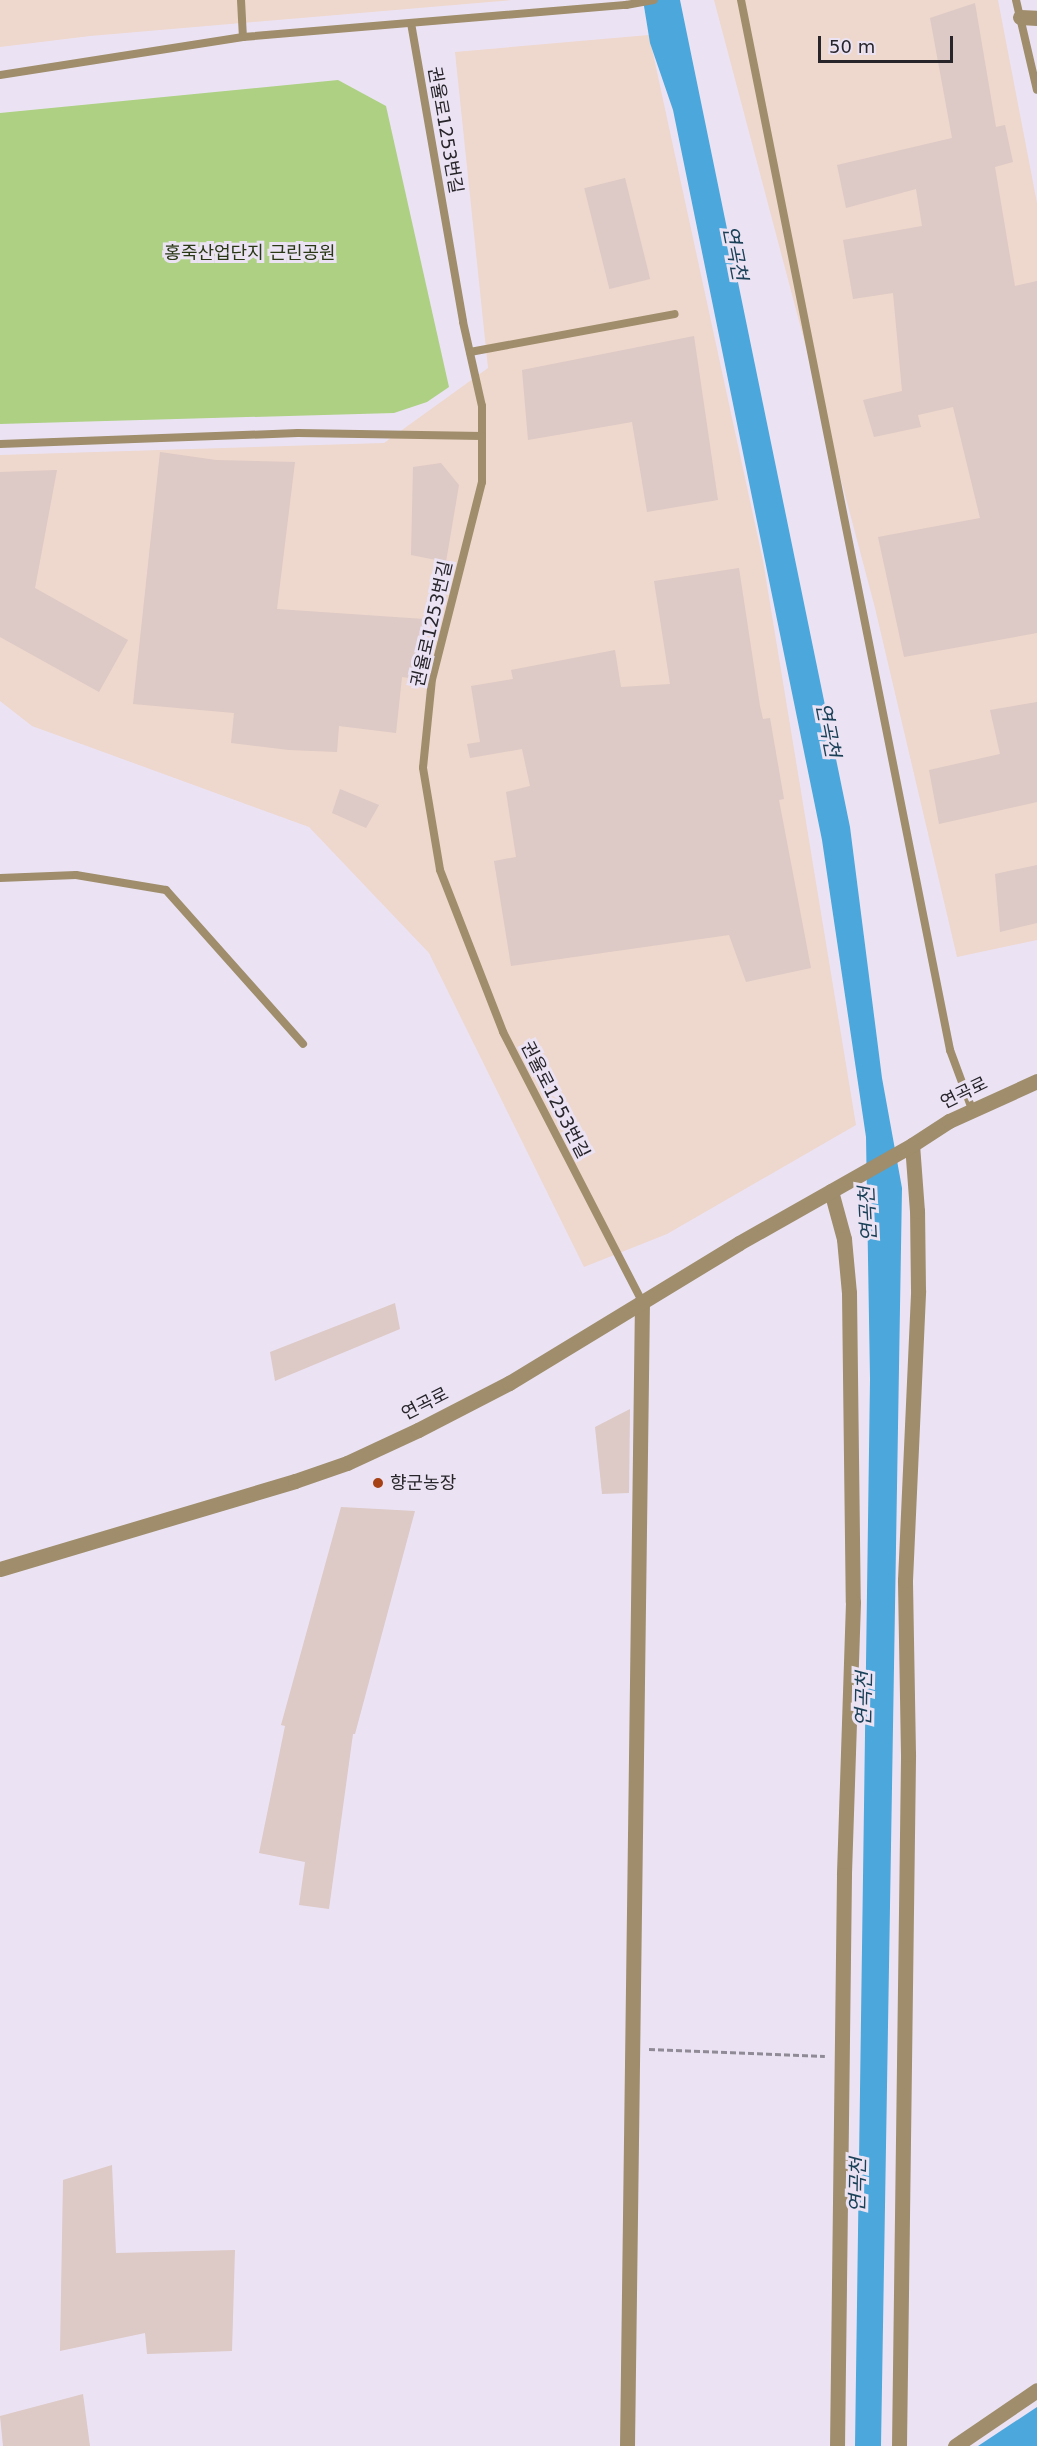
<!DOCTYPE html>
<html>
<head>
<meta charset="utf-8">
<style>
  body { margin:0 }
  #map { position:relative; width:1037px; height:2446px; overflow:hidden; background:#ebe3f3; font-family:"DejaVu Sans","Noto Sans KR",sans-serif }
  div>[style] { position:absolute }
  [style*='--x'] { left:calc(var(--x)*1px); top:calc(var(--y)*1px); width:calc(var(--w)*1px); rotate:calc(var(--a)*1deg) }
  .industrial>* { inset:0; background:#eed7cc }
  .green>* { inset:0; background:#add083 }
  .water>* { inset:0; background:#4ca7dc }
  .building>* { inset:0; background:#ddc9c5; transform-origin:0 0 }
  .path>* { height:3px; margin-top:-1.5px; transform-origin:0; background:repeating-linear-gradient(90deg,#908a96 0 6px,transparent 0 9px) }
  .service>* { height:8px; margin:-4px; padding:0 4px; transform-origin:4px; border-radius:4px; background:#9f8d6b }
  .minor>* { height:15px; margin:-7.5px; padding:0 7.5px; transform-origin:7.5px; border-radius:7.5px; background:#9f8d6b }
  .tertiary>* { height:15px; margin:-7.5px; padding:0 7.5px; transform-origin:7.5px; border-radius:7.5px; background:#9f8d6b }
  .dots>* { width:16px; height:16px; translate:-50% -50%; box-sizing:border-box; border:3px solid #ebe3f3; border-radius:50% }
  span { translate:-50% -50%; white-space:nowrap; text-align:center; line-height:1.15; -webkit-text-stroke:6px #ebe3f3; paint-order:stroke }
  .street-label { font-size:18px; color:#27242a }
  .park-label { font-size:18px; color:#293715 }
  .poi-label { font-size:18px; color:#27242a }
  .left { translate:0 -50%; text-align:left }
  .water-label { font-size:20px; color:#1b4158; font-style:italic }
  .scale { position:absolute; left:818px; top:36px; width:135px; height:27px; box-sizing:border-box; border:3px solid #27242a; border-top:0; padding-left:8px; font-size:18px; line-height:21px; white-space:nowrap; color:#27242a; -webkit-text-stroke:4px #ebe3f3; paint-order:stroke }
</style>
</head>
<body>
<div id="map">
  <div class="industrial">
    <div style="clip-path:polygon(0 0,512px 0,90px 36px,0 47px)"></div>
    <div style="clip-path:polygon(714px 0,998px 0,1037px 203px,1037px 940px,957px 957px,875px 608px)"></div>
    <div style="clip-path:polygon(649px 35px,763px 561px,856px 1125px,667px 1234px,584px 1267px,429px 953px,309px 827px,32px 726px,0 701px,0 455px,384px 443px,488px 368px,455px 52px)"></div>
  </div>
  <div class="green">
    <div style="clip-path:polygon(338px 80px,386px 106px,449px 387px,427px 402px,394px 413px,0 424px,0 113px)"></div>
  </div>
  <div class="water">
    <div style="clip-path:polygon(643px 0,680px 0,850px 827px,882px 1078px,902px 1188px,881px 2446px,855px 2446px,870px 1379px,866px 1137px,822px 840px,673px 110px,650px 43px)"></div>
    <div style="clip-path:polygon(1037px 2407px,1037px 2446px,978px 2446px)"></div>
  </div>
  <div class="building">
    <div style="clip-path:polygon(975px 3px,996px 127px,1005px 125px,1013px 162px,995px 167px,1015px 286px,1037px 281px,1037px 633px,904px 657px,878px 537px,980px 518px,953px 407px,918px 415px,921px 427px,874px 437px,863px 400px,902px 391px,893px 293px,853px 299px,843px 240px,922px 226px,916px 189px,846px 208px,837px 165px,952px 138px,930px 18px)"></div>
    <div style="left:625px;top:178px;width:104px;height:42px;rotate:76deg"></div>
    <div style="clip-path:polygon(694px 336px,718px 500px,647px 512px,632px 422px,528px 440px,522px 370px)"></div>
    <div style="clip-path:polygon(160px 452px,216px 460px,295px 462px,277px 609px,424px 619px,417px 679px,402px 677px,396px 733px,339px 726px,337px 752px,289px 750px,231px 743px,234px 713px,133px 704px)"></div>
    <div style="clip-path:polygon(441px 463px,459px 485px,446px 562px,411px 555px,413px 467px)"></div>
    <div style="clip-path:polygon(57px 470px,35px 588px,128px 640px,99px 692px,0 637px,0 472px)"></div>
    <div style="clip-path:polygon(739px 568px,760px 706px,763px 719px,770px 718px,784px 799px,779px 800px,811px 968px,746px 982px,729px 935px,511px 966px,494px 861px,516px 857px,506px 792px,530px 786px,522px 749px,470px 758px,467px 744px,480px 742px,471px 686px,513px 679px,511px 670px,615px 650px,621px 687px,670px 684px,654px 581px)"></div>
    <div style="clip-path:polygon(1037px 702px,1037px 802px,939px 824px,929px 770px,1000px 754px,990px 710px)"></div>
    <div style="clip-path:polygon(340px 789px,379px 805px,366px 828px,332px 813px)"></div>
    <div style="clip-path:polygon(1037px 865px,1037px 923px,1000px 932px,995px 874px)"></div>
    <div style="clip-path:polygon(395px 1303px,400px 1329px,275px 1381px,270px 1352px)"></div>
    <div style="clip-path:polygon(630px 1409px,629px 1493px,602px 1494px,595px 1427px)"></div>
    <div style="clip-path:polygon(341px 1507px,415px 1511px,355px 1734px,353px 1734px,329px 1909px,299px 1905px,305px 1862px,259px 1853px,285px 1726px,281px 1725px)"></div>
    <div style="clip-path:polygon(112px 2165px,116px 2253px,235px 2250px,232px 2351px,147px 2354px,145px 2333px,60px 2351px,63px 2180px)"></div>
    <div style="clip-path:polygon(83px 2394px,90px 2446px,3px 2446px,0 2416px)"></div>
  </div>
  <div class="path">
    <div style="--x:649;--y:2049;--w:176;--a:2.3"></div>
  </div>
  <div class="service">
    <div style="--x:241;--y:0;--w:37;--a:87"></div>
    <div style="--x:741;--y:0;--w:1071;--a:78.74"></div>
    <div style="--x:950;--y:1050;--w:63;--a:69.6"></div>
    <div style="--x:1016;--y:0;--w:92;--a:76.9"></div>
    <div style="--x:411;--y:23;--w:303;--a:80.1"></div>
    <div style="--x:463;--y:322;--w:86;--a:77.3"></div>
    <div style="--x:482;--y:406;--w:76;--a:90"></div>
    <div style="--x:482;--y:482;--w:203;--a:104.2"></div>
    <div style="--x:432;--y:679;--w:89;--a:95.8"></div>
    <div style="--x:423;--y:768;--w:103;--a:80.5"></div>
    <div style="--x:440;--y:870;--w:174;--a:68.7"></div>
    <div style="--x:503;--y:1032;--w:303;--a:62.7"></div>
    <div style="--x:0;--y:75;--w:246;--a:-8.9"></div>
    <div style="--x:243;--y:37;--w:384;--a:-4.8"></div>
    <div style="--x:626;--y:5;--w:28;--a:-10"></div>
    <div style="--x:470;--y:352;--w:208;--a:-10.5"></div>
    <div style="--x:0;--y:444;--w:298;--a:-2.1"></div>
    <div style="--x:298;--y:433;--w:184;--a:0.9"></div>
    <div style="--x:0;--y:878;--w:76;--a:-2.3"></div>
    <div style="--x:76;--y:875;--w:91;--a:9.5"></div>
    <div style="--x:166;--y:890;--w:206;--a:48.3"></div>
  </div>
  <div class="minor">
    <div style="--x:1020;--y:17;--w:17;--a:3"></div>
    <div style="--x:831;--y:1191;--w:50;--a:74.8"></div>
    <div style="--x:844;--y:1239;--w:54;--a:84.7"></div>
    <div style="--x:849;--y:1293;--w:309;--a:89.3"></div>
    <div style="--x:853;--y:1602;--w:273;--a:91.9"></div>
    <div style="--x:844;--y:1875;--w:571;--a:90.7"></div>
    <div style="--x:627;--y:2446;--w:1145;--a:-89.25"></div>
    <div style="--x:899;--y:2446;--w:692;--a:-89.25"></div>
    <div style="--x:908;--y:1754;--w:174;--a:-91"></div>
    <div style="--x:905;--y:1580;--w:290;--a:-87.4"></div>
    <div style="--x:918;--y:1290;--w:79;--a:-90.7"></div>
    <div style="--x:917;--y:1211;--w:66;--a:-94.3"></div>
    <div style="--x:955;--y:2446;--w:99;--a:-34.3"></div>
  </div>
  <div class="tertiary">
    <div style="--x:0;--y:1569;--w:308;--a:-16.6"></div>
    <div style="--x:295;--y:1481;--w:55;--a:-19.1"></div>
    <div style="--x:347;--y:1463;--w:78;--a:-24.9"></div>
    <div style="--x:418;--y:1430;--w:102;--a:-27.3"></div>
    <div style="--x:509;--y:1383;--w:269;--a:-31.3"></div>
    <div style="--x:739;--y:1243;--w:199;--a:-29.5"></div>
    <div style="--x:912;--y:1145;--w:44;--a:-33"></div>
    <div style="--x:949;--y:1121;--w:97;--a:-24.4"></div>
  </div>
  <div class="dots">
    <div style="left:378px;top:1483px;background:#a64015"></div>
  </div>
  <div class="street-label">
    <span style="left:445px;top:130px;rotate:80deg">권율로1253번길</span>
    <span style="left:432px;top:624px;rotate:-77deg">권율로1253번길</span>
    <span style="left:964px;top:1093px;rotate:-26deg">연곡로</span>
    <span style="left:555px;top:1100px;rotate:63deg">권율로1253번길</span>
    <span style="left:425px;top:1404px;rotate:-27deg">연곡로</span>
  </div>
  <div class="park-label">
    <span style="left:250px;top:253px">홍죽산업단지 근린공원</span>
  </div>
  <div class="poi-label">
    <span class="left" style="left:390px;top:1483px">향군농장</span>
  </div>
  <div class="water-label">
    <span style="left:735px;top:253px;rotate:79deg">연곡천</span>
    <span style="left:828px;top:730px;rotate:79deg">연곡천</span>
    <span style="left:868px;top:1214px;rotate:-93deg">연곡천</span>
    <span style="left:864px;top:1699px;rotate:-89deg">연곡천</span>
    <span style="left:858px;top:2185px;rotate:-89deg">연곡천</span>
  </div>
  <div class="scale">50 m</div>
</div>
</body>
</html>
